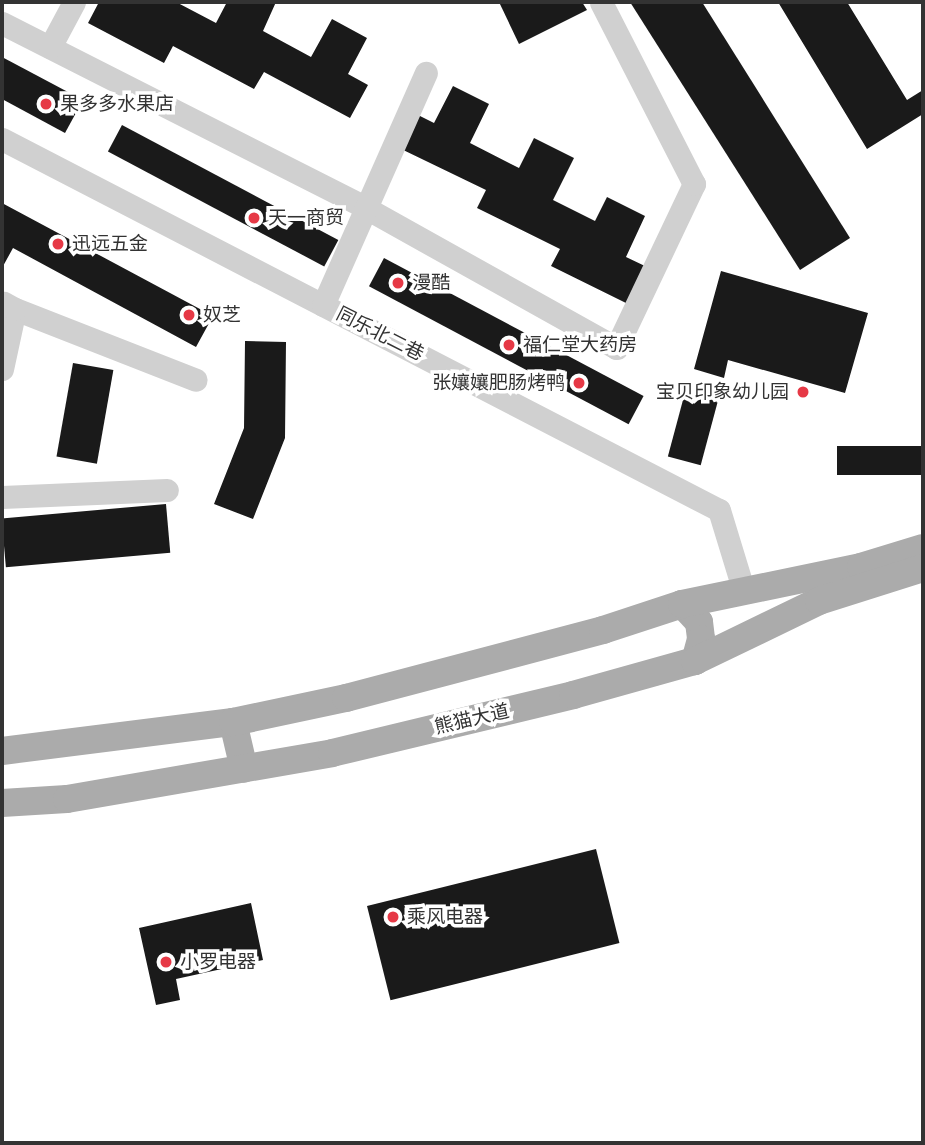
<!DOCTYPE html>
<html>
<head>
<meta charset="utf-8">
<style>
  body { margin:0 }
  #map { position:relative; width:925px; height:1145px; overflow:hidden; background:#fff; font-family:"Work Sans","Noto Sans SC",sans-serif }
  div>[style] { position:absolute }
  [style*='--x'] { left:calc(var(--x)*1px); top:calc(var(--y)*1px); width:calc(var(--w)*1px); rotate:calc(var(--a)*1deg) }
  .building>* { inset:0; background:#1a1a1a; transform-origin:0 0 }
  .minor>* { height:23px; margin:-11.5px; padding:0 11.5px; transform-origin:11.5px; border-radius:11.5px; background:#d0d0d0 }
  .major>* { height:28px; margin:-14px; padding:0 14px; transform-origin:14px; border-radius:14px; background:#ababab }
  .dots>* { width:19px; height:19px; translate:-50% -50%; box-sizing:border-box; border:4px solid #fff; border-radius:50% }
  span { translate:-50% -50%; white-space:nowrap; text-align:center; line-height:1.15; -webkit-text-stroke:7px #fff; paint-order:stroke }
  .poi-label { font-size:19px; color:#333 }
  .left { translate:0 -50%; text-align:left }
  .right { translate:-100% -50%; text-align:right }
  .street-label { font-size:19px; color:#333 }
  .frame { position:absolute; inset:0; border:4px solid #333; pointer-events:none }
</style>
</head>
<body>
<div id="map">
  <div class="building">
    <div style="clip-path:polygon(99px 2px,176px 2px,216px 23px,227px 2px,276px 2px,263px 31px,311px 57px,332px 19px,367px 38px,348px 74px,368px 85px,350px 118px,264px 72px,254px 89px,173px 46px,164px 63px,88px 23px)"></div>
    <div style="clip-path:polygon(499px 2px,582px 2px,587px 10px,519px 44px)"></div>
    <div style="clip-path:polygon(630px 2px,702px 2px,850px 238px,800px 270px)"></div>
    <div style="clip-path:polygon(778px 2px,847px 2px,907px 100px,923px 90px,923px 114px,867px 149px)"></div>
    <div style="clip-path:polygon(2px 57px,83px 100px,65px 133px,2px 99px)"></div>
    <div style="clip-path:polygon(453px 86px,489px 104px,470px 143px,519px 168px,534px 138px,574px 158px,553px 200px,595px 221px,607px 197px,645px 216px,626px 257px,647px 267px,628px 304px,551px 266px,560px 249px,477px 208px,486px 190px,397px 147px,414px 113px,434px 123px)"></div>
    <div style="left:122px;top:125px;width:245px;height:30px;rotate:28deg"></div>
    <div style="clip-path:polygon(2px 203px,213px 316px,196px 347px,13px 248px,2px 268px)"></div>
    <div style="left:384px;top:258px;width:294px;height:32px;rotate:28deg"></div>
    <div style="clip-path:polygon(721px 271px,868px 313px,845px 393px,728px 360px,724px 378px,694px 369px)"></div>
    <div style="clip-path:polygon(245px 341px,286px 342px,285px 438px,253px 519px,214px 504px,244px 428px)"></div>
    <div style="left:73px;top:363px;width:41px;height:95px;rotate:10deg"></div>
    <div style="left:687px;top:385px;width:34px;height:74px;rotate:15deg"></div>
    <div style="left:923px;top:446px;width:29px;height:86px;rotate:90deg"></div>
    <div style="left:166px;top:504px;width:49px;height:165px;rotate:85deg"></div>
    <div style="left:596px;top:849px;width:97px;height:236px;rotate:76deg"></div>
    <div style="clip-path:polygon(251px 903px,263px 960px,176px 979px,180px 1000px,156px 1005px,139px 928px)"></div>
  </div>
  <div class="minor">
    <div style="--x:2;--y:23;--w:408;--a:26.9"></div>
    <div style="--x:366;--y:208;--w:287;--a:29.2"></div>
    <div style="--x:616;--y:348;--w:182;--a:-64.6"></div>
    <div style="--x:694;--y:184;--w:204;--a:-117.1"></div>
    <div style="--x:50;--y:47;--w:51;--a:-61.9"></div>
    <div style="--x:2;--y:139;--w:807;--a:27.36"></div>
    <div style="--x:719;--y:510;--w:86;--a:73"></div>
    <div style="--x:323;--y:305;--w:254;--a:-66.1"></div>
    <div style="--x:15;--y:309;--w:194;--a:21.4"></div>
    <div style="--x:2;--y:369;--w:61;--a:-77.8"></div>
    <div style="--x:15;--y:309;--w:13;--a:-151"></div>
    <div style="--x:2;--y:497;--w:165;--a:-2.4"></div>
  </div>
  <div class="major">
    <div style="--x:682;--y:604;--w:25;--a:47"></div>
    <div style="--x:699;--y:622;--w:17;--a:83"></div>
    <div style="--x:701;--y:639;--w:23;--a:105"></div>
    <div style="--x:233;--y:722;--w:48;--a:76.8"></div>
    <div style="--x:2;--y:751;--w:233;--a:-7.2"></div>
    <div style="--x:233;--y:722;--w:116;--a:-12"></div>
    <div style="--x:346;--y:698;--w:266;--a:-14.8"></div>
    <div style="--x:603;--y:630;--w:83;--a:-18.2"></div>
    <div style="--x:682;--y:604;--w:183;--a:-11.7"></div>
    <div style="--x:861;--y:567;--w:65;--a:-17"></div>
    <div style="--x:2;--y:803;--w:65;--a:-3.5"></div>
    <div style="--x:67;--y:799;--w:269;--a:-9.8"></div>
    <div style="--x:332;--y:753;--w:248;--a:-13.5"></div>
    <div style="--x:573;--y:695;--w:127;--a:-15.6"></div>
    <div style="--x:695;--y:661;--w:138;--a:-25.8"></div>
    <div style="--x:819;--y:601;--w:109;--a:-17.6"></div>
  </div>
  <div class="dots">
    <div style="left:46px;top:104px;background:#e63946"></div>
    <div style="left:254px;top:218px;background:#e63946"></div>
    <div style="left:58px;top:244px;background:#e63946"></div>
    <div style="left:398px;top:283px;background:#e63946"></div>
    <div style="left:189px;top:315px;background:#e63946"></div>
    <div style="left:509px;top:345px;background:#e63946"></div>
    <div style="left:579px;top:383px;background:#e63946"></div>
    <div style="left:803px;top:392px;background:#e63946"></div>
    <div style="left:393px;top:917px;background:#e63946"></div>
    <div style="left:166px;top:962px;background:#e63946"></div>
  </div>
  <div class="poi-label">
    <span class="left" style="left:60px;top:104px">果多多水果店</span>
    <span class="left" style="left:268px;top:218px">天一商贸</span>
    <span class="left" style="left:72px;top:244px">迅远五金</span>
    <span class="left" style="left:412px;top:283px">漫酷</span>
    <span class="left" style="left:203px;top:315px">奴芝</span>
    <span class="left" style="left:523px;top:345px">福仁堂大药房</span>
    <span class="right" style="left:565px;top:383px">张孃孃肥肠烤鸭</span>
    <span class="right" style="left:789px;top:392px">宝贝印象幼儿园</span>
    <span class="left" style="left:407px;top:917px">乘风电器</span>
    <span class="left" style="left:180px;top:962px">小罗电器</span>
  </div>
  <div class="street-label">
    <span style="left:380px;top:334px;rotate:27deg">同乐北二巷</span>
    <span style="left:472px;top:719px;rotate:-13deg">熊猫大道</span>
  </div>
  <div class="frame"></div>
</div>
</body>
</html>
